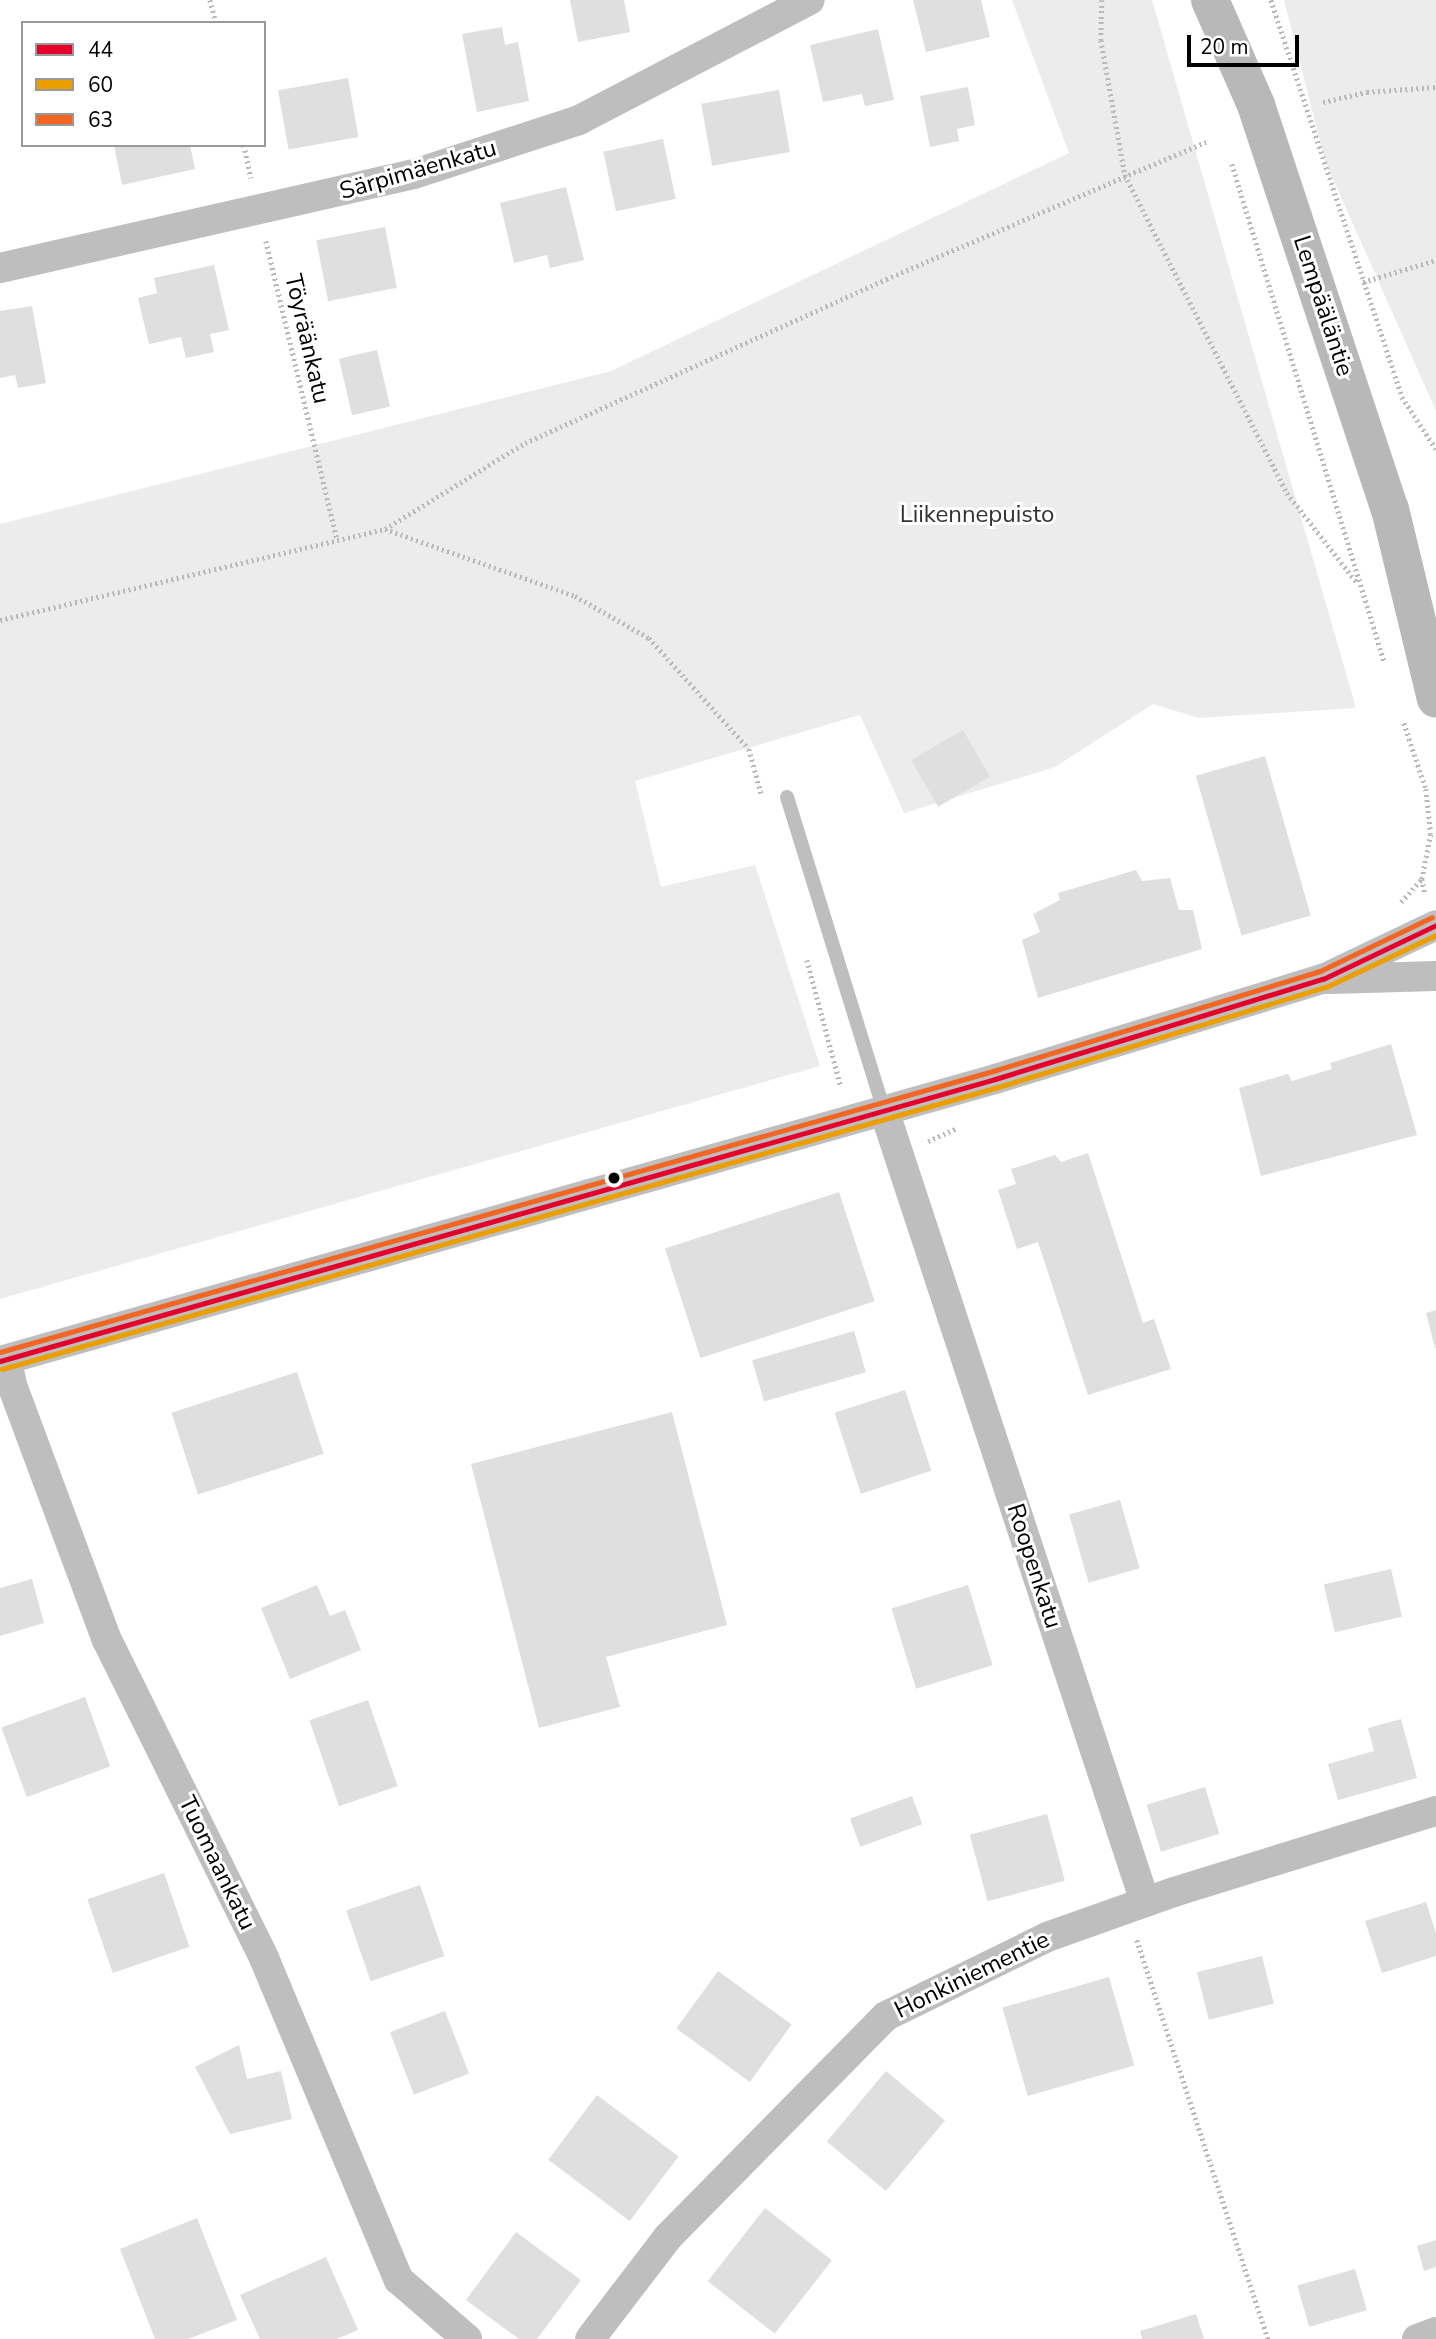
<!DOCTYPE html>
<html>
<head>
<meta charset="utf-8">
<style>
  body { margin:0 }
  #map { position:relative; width:1436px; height:2339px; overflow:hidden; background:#fff; font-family:"Nunito Sans",sans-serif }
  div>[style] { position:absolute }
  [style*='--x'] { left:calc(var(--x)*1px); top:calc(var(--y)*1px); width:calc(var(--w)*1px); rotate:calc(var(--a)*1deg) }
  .green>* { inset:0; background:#ececec }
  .building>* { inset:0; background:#dfdfdf; transform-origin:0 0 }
  .path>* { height:4.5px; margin-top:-2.25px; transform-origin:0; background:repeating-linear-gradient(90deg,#b9b9b9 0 2px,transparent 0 5.5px) }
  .lane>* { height:14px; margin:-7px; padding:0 7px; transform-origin:7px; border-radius:7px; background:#bebebe }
  .street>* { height:30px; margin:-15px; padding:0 15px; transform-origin:15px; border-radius:15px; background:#bebebe }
  .secondary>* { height:38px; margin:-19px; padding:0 19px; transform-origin:19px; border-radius:19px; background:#b8b8b8 }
  .bus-1>* { height:5px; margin:-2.5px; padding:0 2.5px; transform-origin:2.5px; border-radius:2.5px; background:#e4002b }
  .bus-2>* { height:5px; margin:-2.5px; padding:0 2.5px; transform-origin:2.5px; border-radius:2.5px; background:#eb9e00 }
  .bus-3>* { height:5px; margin:-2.5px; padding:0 2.5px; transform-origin:2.5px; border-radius:2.5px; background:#f26522 }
  .dots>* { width:19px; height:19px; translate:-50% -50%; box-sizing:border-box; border:4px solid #fff; border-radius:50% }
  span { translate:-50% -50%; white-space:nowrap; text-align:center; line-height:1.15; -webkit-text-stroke:6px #fff; paint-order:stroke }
  .street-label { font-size:24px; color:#000 }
  .park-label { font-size:24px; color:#333 }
  .legend { position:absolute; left:21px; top:21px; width:245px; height:126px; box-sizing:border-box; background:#fff; border:2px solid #999; margin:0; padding:9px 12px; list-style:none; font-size:21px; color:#000 }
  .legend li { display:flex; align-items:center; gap:14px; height:35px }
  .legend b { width:35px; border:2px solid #999 }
  .scale { position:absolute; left:1187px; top:35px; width:112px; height:32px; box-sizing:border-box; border:4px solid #000; border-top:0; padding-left:9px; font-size:21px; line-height:24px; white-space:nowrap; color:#000; -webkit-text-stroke:5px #fff; paint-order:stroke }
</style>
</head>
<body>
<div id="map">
  <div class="green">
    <div style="clip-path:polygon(1012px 0,1152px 0,1356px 708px,1199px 718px,1153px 704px,1055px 767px,904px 813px,860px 715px,635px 781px,661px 887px,755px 865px,820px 1066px,0 1299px,0 524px,611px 371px,1069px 153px)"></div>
    <div style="clip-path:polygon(1284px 0,1436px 0,1436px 411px,1325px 161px)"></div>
  </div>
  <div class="building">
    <div style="clip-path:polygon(570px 0,624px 0,630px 32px,578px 42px)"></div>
    <div style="clip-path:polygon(913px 0,981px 0,990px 37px,926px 52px)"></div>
    <div style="clip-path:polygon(502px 27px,505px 45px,518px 42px,529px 101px,477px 112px,462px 34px)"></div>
    <div style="clip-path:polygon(878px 29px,894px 100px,865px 106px,862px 94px,823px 102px,810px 45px)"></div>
    <div style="left:348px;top:78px;width:60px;height:71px;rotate:80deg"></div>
    <div style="clip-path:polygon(968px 87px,975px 125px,957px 129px,959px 141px,930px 147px,920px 96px)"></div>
    <div style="left:779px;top:90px;width:63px;height:79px;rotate:80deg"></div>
    <div style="left:663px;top:139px;width:61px;height:61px;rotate:78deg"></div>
    <div style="clip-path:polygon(114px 145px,190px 145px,195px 169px,122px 185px)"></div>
    <div style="clip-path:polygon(566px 187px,584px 260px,550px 268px,547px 255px,514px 263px,500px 203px)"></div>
    <div style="left:385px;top:227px;width:62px;height:70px;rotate:79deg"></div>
    <div style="clip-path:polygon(214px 265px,229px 330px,210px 334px,214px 352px,186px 358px,181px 337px,149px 344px,138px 298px,157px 293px,154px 278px)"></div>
    <div style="clip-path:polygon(32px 306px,46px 383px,18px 388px,15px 375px,0 378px,0 311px)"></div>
    <div style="left:377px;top:350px;width:58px;height:39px;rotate:77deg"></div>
    <div style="left:963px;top:730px;width:54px;height:60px;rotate:60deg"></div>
    <div style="left:1265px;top:756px;width:166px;height:72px;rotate:74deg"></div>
    <div style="clip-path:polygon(1136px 870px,1142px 881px,1170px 878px,1179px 910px,1193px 910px,1202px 949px,1038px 998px,1022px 940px,1040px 932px,1033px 914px,1060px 900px,1058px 893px)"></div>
    <div style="clip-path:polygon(1391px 1044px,1417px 1135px,1261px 1176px,1239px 1088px,1288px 1074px,1292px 1081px,1332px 1069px,1330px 1063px)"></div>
    <div style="clip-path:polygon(1088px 1153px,1143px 1323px,1154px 1319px,1171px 1369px,1088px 1395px,1038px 1242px,1017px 1249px,998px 1190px,1016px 1184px,1011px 1169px,1055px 1155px,1061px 1162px)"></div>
    <div style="left:839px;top:1192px;width:115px;height:183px;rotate:72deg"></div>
    <div style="clip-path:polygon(1436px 1310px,1436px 1348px,1435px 1348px,1426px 1313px)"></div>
    <div style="left:854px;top:1331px;width:43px;height:106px;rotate:74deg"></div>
    <div style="left:297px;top:1372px;width:86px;height:132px;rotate:72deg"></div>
    <div style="left:905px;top:1390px;width:85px;height:74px;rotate:72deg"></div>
    <div style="clip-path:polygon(672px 1412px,727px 1625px,606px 1657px,620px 1707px,539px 1728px,471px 1464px)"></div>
    <div style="left:1120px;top:1500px;width:71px;height:53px;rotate:74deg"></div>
    <div style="left:1391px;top:1569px;width:49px;height:69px;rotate:77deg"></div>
    <div style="clip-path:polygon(32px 1579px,44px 1623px,0 1636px,0 1588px)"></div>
    <div style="clip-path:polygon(317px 1585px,330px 1616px,345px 1610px,361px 1650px,290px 1679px,261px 1608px)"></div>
    <div style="left:968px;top:1585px;width:84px;height:80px;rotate:73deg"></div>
    <div style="left:85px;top:1697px;width:74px;height:89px;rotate:70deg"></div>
    <div style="left:368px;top:1700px;width:91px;height:62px;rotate:71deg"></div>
    <div style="clip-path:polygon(1401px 1719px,1417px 1778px,1338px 1800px,1328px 1764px,1374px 1751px,1368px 1728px)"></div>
    <div style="left:1205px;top:1787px;width:49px;height:61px;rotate:73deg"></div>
    <div style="left:912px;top:1796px;width:30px;height:66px;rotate:70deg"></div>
    <div style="left:1047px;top:1814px;width:69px;height:80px;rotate:75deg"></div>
    <div style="left:164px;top:1873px;width:78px;height:81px;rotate:71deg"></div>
    <div style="left:420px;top:1885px;width:75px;height:78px;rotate:71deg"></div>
    <div style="clip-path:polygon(1426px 1902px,1436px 1933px,1436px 1956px,1382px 1973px,1365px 1921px)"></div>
    <div style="left:1262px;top:1956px;width:49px;height:67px;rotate:76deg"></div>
    <div style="left:718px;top:1971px;width:91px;height:71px;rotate:36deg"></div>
    <div style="left:1109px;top:1977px;width:92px;height:111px;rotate:74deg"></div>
    <div style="left:445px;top:2011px;width:67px;height:59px;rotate:69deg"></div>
    <div style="clip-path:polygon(239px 2045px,247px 2079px,281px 2071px,292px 2119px,230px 2134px,195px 2067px)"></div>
    <div style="left:886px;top:2071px;width:77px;height:92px;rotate:40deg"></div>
    <div style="left:597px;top:2095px;width:102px;height:81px;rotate:37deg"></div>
    <div style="left:765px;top:2208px;width:85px;height:93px;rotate:38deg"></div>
    <div style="clip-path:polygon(197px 2218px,237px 2320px,188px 2339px,155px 2339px,120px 2249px)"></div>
    <div style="clip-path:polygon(516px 2232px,581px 2280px,537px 2339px,519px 2339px,466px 2300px)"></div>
    <div style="clip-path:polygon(1436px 2240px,1436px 2267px,1424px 2271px,1417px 2246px)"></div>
    <div style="clip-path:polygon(326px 2257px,358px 2330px,337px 2339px,260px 2339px,240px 2295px)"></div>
    <div style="left:1355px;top:2269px;width:43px;height:60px;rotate:74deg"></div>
    <div style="clip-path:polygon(1196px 2314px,1204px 2339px,1142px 2339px,1140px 2331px)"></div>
  </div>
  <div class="path">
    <div style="--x:210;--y:0;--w:24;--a:75"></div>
    <div style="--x:1102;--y:0;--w:40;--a:91.4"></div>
    <div style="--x:1101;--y:40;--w:137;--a:79.9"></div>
    <div style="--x:1125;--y:175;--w:357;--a:63"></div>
    <div style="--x:1287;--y:493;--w:115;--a:52"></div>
    <div style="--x:1271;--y:0;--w:418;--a:71.7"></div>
    <div style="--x:1402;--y:397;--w:62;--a:56.8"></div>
    <div style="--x:1323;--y:102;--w:45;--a:-12.8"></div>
    <div style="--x:1367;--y:92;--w:69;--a:-4.1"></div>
    <div style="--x:244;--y:145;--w:34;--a:78"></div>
    <div style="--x:1232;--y:164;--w:520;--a:72.99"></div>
    <div style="--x:266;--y:241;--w:307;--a:76.6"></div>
    <div style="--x:1363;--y:282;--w:76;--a:-16.8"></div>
    <div style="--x:385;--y:529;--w:164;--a:-31.6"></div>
    <div style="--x:525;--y:443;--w:397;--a:-24.4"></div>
    <div style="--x:886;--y:279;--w:348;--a:-23.2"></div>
    <div style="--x:0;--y:620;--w:396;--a:-13.3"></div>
    <div style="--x:385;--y:529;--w:201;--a:19.4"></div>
    <div style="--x:575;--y:596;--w:85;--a:29.6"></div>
    <div style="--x:649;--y:638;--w:149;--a:48"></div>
    <div style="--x:749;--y:749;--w:46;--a:74.7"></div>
    <div style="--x:1404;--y:723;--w:70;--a:71.6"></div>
    <div style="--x:1426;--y:789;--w:45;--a:83.7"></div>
    <div style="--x:1431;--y:834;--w:46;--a:101.3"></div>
    <div style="--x:1422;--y:879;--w:16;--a:79"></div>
    <div style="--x:1401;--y:902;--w:31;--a:-48"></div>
    <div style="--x:807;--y:960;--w:131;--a:75"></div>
    <div style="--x:928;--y:1141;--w:30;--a:-24"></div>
    <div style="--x:1137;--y:1940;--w:420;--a:71.8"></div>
  </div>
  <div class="lane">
    <div style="--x:787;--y:797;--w:328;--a:72.8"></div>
  </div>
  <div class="street">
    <div style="--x:0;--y:268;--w:425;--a:-12.8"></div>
    <div style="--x:414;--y:174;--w:174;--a:-18.1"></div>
    <div style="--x:579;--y:120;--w:260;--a:-27.5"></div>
    <div style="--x:1330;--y:979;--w:106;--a:-1.6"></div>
    <div style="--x:884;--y:1110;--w:834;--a:71.76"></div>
    <div style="--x:0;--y:1361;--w:1034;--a:-15.82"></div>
    <div style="--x:995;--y:1079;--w:343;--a:-17"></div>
    <div style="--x:1323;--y:979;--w:125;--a:-25.5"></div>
    <div style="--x:7;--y:1361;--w:25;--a:78"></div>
    <div style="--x:12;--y:1385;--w:272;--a:69.6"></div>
    <div style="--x:107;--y:1640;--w:355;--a:63.7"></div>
    <div style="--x:264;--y:1958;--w:349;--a:67.3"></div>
    <div style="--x:399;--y:2280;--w:90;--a:40.9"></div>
    <div style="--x:590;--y:2339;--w:128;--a:-52.6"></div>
    <div style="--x:668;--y:2237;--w:310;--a:-45.4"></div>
    <div style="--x:886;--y:2016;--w:179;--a:-26.1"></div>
    <div style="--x:1047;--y:1937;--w:135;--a:-19.5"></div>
    <div style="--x:1174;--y:1892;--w:274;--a:-17.2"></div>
    <div style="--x:1417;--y:2339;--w:20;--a:-20"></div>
  </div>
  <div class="secondary">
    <div style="--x:1210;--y:0;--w:115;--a:66.3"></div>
    <div style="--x:1256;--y:105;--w:426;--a:71.7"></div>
    <div style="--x:1390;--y:509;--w:195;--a:76.4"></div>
  </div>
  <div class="bus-1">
    <div style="--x:0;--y:1361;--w:1034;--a:-15.82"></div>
    <div style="--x:995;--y:1079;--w:343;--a:-17"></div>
    <div style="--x:1323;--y:979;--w:125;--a:-25.5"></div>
  </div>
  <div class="bus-2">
    <div style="--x:2;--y:1369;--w:1035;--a:-15.81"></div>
    <div style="--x:998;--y:1087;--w:343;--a:-17"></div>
    <div style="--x:1326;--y:987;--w:122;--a:-25.3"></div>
  </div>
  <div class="bus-3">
    <div style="--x:0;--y:1352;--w:1032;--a:-15.8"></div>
    <div style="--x:993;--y:1071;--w:342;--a:-17"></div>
    <div style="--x:1320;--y:971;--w:124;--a:-25.7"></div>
  </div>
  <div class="dots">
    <div style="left:614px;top:1178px;background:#000"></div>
  </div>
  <div class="street-label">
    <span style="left:418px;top:170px;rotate:-16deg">Särpimäenkatu</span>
    <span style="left:1323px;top:306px;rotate:72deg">Lempääläntie</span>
    <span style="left:307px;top:339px;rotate:77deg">Töyräänkatu</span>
    <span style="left:1034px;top:1566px;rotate:72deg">Roopenkatu</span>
    <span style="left:217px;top:1863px;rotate:64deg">Tuomaankatu</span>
    <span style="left:972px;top:1975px;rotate:-26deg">Honkiniementie</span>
  </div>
  <div class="park-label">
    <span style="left:977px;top:515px">Liikennepuisto</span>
  </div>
  <ul class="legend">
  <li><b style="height:9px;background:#e4002b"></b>44</li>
  <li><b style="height:9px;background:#eb9e00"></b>60</li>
  <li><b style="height:9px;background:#f26522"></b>63</li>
  </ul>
  <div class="scale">20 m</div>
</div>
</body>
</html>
